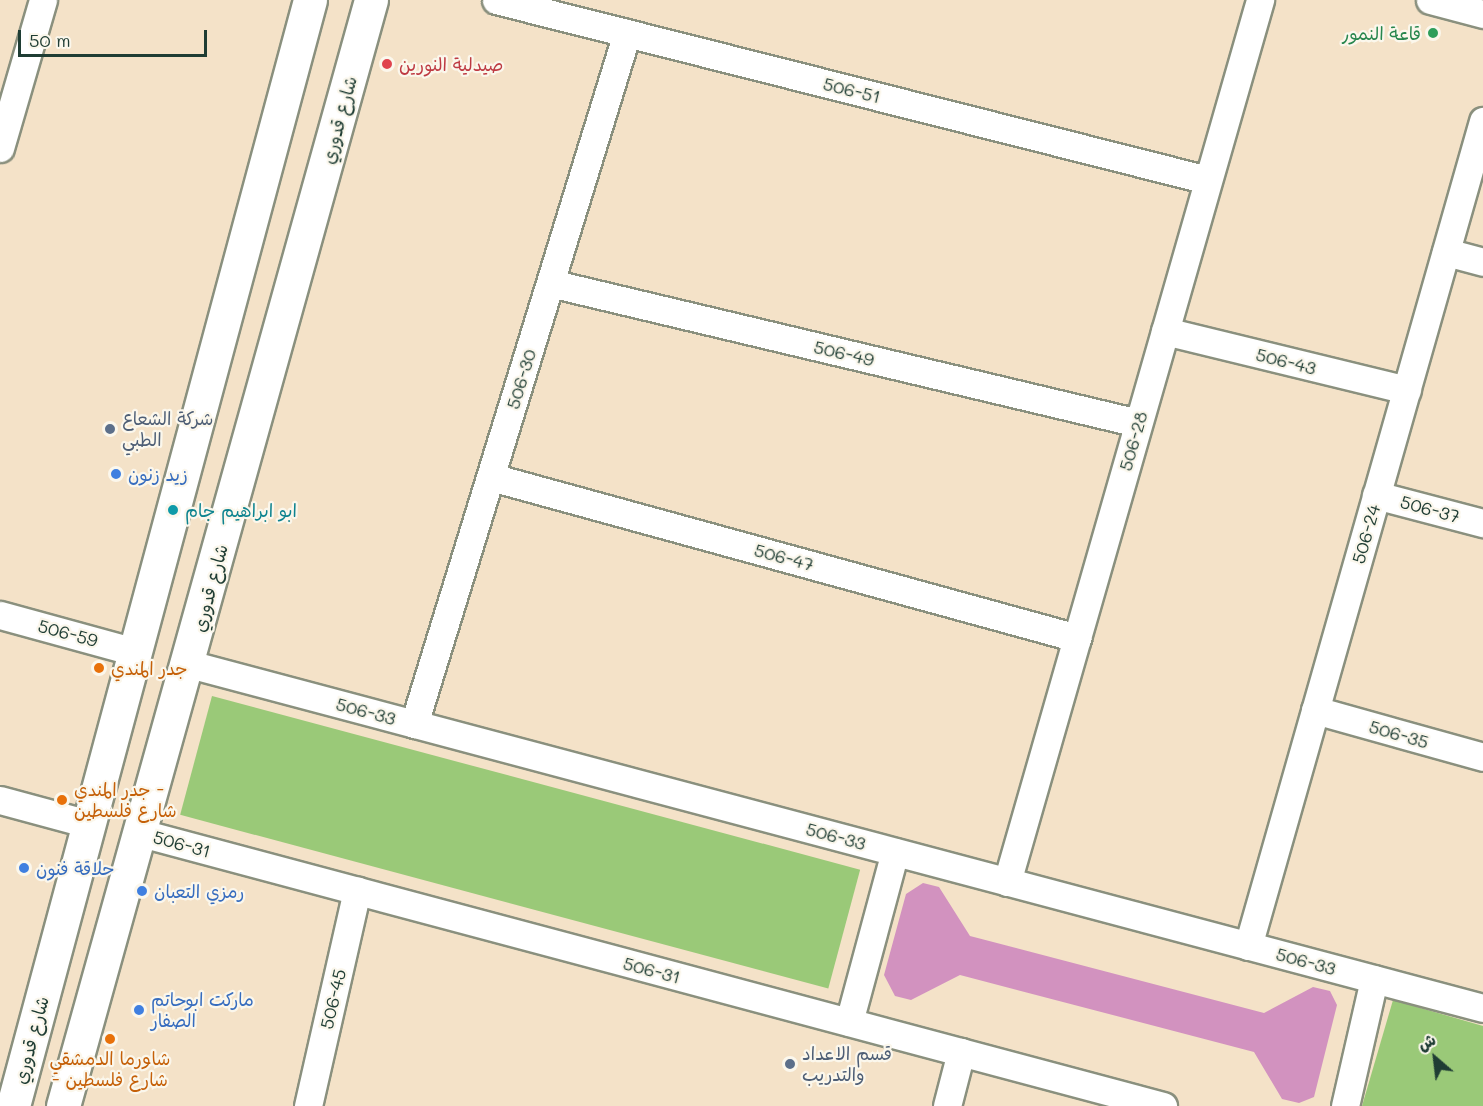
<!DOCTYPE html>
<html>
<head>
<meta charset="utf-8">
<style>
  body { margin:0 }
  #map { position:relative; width:1483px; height:1106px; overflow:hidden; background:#f4e2c8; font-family:Mali,"Playpen Sans Arabic",sans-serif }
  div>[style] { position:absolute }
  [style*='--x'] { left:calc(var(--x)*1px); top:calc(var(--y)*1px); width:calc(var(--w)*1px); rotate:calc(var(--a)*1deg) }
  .green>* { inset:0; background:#9ac978; transform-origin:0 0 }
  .building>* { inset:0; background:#d292bf }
  .roads { filter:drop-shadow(2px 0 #8a907e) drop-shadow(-2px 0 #8a907e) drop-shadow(0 2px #8a907e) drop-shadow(0 -2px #8a907e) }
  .street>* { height:27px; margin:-13.5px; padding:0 13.5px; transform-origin:13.5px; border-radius:13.5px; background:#fff }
  .primary>* { height:33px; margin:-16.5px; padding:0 16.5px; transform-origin:16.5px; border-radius:16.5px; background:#fff }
  .dots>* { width:16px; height:16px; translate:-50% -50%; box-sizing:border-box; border:3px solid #fbf7ec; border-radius:50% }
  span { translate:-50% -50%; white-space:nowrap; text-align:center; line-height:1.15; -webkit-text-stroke:4.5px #fbf7ec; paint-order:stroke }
  .leisure-label { font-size:18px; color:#27864d }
  .right { translate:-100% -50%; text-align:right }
  .health-label { font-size:18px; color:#be3a42 }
  .left { translate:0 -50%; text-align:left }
  .street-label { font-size:18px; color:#1f3d34 }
  .service-label { font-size:18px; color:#4e5e75 }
  .shop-label { font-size:18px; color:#366cbe }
  .culture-label { font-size:18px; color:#0d838f }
  .food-label { font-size:18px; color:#c56008 }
  .north { position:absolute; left:1405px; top:1028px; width:60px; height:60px; -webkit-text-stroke:4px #fbf7ec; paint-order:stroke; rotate:332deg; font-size:16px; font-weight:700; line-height:24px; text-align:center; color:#1f3d34 }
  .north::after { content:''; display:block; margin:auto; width:21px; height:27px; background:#1f3d34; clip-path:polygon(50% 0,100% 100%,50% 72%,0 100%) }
  .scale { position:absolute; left:18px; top:30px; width:189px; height:27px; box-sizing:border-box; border:3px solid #1f3d34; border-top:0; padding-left:8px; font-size:18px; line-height:21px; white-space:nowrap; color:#1f3d34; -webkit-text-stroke:4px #fbf7ec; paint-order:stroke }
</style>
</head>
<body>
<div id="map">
  <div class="green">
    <div style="left:212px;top:696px;width:671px;height:123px;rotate:15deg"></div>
    <div style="clip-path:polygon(1393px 1000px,1483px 1026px,1483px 1106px,1362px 1106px)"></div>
  </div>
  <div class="building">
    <div style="clip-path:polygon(923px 883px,939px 887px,970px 936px,1264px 1013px,1313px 987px,1330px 991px,1337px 1005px,1314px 1097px,1299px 1103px,1282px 1099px,1254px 1052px,960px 975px,911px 1000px,895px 996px,884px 975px,906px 894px)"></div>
  </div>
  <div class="roads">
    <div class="street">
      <div style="--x:496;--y:0;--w:734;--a:14.19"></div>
      <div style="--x:1430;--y:0;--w:55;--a:14.8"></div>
      <div style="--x:0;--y:148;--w:154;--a:-73.8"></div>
      <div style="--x:1446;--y:252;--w:38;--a:15"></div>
      <div style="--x:550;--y:283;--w:604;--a:13.39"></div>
      <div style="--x:1165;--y:331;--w:249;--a:13.7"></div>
      <div style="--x:491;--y:477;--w:608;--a:15.36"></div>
      <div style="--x:1376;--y:495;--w:111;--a:14.7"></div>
      <div style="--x:0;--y:615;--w:140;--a:15.3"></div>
      <div style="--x:189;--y:664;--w:1339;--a:14.89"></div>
      <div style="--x:1315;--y:710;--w:174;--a:15.6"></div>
      <div style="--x:414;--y:724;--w:723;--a:-72.87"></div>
      <div style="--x:0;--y:800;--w:92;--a:15.1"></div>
      <div style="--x:141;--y:833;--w:1058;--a:14.96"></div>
      <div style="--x:1007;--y:882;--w:918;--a:-73.99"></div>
      <div style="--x:1248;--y:946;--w:858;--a:-74.1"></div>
      <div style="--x:849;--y:1022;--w:176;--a:-74.9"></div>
      <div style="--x:308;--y:1106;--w:221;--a:-77.2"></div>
      <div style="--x:947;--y:1106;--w:56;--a:-75.5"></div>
      <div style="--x:1345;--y:1106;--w:130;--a:-77.1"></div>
    </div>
    <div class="primary">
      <div style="--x:13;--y:1106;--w:1145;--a:-74.97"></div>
      <div style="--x:63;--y:1106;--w:1148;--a:-74.44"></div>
    </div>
  </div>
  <div class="dots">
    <div style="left:1433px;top:33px;background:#2e9e5b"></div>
    <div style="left:387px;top:64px;background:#e0444e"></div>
    <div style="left:110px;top:429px;background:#5c6f8a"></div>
    <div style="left:116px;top:474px;background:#3f7fe0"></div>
    <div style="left:173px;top:510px;background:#0f9aa8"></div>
    <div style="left:99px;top:668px;background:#e8710a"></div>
    <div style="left:62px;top:800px;background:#e8710a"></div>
    <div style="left:24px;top:868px;background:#3f7fe0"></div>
    <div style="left:142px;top:891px;background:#3f7fe0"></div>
    <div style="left:139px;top:1010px;background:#3f7fe0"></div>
    <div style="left:110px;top:1039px;background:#e8710a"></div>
    <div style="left:790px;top:1064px;background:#5c6f8a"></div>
  </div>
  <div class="leisure-label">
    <span class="right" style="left:1421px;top:33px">قاعة النمور</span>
  </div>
  <div class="health-label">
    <span class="left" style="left:399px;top:64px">صيدلية النورين</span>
  </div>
  <div class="street-label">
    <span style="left:852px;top:90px;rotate:14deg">506-51</span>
    <span style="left:339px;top:120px;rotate:-75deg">شارع قدوري</span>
    <span style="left:844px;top:353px;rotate:13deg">506-49</span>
    <span style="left:1286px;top:361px;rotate:14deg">506-43</span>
    <span style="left:521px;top:379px;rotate:-73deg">506-30</span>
    <span style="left:1133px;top:441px;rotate:-74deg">506-28</span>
    <span style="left:1430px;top:509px;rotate:15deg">506-37</span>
    <span style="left:1366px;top:534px;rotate:-74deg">506-24</span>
    <span style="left:784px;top:557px;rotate:15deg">506-47</span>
    <span style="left:210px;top:588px;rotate:-75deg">شارع قدوري</span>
    <span style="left:68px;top:633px;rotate:15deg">506-59</span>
    <span style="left:366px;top:711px;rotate:15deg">506-33</span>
    <span style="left:1399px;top:734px;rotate:16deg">506-35</span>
    <span style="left:836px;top:836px;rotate:15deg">506-33</span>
    <span style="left:182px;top:844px;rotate:15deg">506-31</span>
    <span style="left:1306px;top:961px;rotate:15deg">506-33</span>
    <span style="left:652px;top:970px;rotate:15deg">506-31</span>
    <span style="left:333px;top:999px;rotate:-77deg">506-45</span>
    <span style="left:31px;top:1040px;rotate:-75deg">شارع قدوري</span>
  </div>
  <div class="service-label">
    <span class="left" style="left:122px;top:429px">شركة الشعاع<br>الطبي</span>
    <span class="left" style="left:802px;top:1064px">قسم الاعداد<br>والتدريب</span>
  </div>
  <div class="shop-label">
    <span class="left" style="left:128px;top:474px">زيد زنون</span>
    <span class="left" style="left:36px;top:868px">حلاقة فنون</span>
    <span class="left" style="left:154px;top:891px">رمزي التعبان</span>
    <span class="left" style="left:151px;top:1010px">ماركت ابوحاتم<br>الصفار</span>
  </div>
  <div class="culture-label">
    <span class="left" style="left:185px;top:510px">ابو ابراهيم جام</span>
  </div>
  <div class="food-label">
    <span class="left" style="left:111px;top:668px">جدر المندي</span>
    <span class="left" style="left:74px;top:800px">جدر المندي -<br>شارع فلسطين</span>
    <span style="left:110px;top:1069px">شاورما الدمشقي<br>- شارع فلسطين</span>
  </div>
  <div class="north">ش</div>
  <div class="scale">50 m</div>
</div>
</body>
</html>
